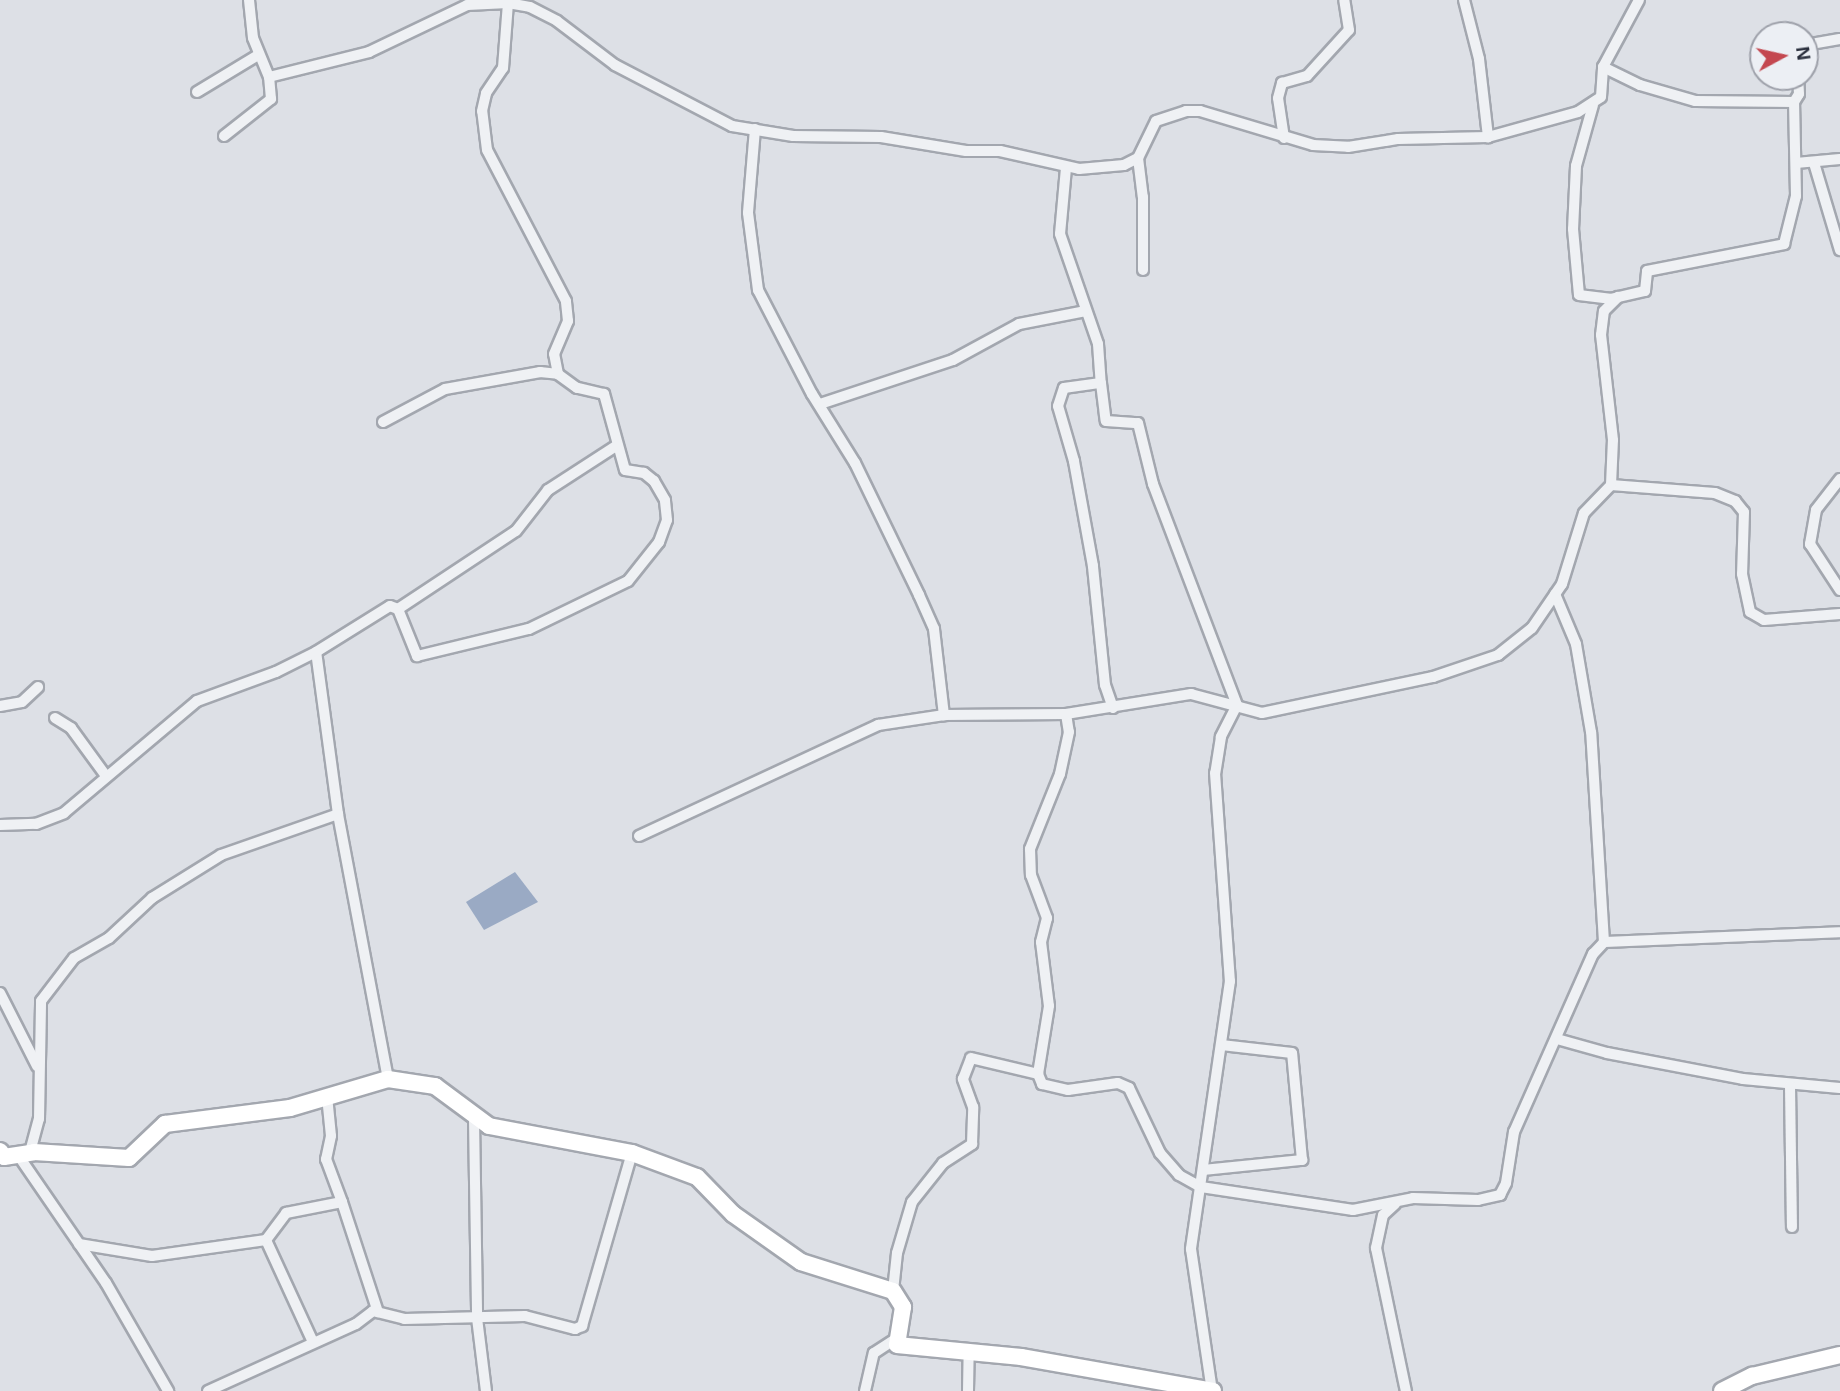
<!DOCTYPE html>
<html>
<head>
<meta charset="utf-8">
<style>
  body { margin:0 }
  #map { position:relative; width:1840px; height:1391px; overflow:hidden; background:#dde0e6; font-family:Arial,sans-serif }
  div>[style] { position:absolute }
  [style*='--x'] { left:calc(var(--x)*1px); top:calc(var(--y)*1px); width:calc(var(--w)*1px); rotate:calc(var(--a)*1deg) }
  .water>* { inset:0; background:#9aaac4 }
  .roads { filter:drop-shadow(2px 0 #a3a7af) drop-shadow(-2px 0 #a3a7af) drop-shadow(0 2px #a3a7af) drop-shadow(0 -2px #a3a7af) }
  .minor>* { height:10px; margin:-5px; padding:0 5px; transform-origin:5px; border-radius:5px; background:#eff1f4 }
  .secondary>* { height:16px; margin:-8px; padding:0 8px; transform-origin:8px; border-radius:8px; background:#fff }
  span { translate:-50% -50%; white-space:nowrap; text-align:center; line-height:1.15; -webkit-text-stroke:5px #eceff4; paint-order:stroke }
  .north { position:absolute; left:1749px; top:21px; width:70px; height:70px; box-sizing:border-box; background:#eceff4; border:2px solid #9ea1aa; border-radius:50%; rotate:82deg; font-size:19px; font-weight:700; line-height:28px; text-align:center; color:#282d3b }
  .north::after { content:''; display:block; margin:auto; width:24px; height:32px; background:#c44850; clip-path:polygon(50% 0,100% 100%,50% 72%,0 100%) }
</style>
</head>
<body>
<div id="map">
  <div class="water">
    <div style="clip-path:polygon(515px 872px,538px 902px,484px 930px,466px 902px)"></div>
  </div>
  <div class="roads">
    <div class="minor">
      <div style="--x:249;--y:0;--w:38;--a:84"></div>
      <div style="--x:253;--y:38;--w:42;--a:67.7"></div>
      <div style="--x:269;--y:77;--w:103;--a:-14"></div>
      <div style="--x:369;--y:52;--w:109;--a:-25.6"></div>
      <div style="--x:467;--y:5;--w:41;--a:-2.8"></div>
      <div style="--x:508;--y:3;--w:22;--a:10"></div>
      <div style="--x:530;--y:7;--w:30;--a:27"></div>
      <div style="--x:557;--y:21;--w:73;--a:37.2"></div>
      <div style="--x:615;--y:65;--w:132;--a:27.5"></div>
      <div style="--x:732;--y:126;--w:62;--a:9.3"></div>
      <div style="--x:793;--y:136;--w:88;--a:0.7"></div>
      <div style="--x:881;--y:137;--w:86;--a:9.4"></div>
      <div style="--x:966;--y:151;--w:34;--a:0"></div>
      <div style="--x:1000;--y:151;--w:81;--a:12.8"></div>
      <div style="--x:1079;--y:169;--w:45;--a:-5.1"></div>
      <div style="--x:1124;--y:165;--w:16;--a:-27"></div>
      <div style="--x:1138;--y:158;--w:41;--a:-64.1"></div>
      <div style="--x:1156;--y:121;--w:32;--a:-18"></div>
      <div style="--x:1186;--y:111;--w:14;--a:0"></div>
      <div style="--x:1200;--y:111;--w:118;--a:16.7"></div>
      <div style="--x:1313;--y:145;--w:35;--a:3"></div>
      <div style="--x:1348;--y:147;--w:51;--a:-9.1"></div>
      <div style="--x:1398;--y:139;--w:90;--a:-1.3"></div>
      <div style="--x:1488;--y:137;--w:93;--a:-15.5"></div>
      <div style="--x:1578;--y:112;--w:27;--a:-33"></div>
      <div style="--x:1601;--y:97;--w:30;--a:-86"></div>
      <div style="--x:1603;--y:67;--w:41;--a:25.9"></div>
      <div style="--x:1640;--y:85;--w:57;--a:16.2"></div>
      <div style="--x:1695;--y:101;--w:99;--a:0.6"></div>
      <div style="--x:1794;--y:102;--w:9;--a:-58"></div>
      <div style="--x:1799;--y:94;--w:17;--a:-93"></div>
      <div style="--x:1464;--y:0;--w:61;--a:75.7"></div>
      <div style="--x:1479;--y:59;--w:79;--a:83.4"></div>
      <div style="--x:1805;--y:50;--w:8;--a:-45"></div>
      <div style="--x:1811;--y:44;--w:29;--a:-10"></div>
      <div style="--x:1603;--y:67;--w:76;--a:-61.8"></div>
      <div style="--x:197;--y:92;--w:71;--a:-31.2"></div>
      <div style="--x:1593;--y:105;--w:63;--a:105.6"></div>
      <div style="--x:1576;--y:166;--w:63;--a:92.7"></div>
      <div style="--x:1573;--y:229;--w:66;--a:84.8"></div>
      <div style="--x:1579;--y:295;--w:31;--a:7"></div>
      <div style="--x:1610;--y:299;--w:36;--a:-13"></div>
      <div style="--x:1645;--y:291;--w:20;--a:-84"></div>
      <div style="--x:1647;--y:271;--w:140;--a:-11.1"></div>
      <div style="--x:1784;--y:244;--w:49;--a:-76"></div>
      <div style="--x:1796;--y:196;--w:94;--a:-91.2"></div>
      <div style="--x:755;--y:129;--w:84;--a:94.8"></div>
      <div style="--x:748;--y:213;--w:78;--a:82.6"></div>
      <div style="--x:758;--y:290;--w:117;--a:62.6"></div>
      <div style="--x:812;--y:394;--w:81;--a:58.1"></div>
      <div style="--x:855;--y:463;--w:147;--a:64.1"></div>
      <div style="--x:919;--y:595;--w:37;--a:66"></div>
      <div style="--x:934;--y:629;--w:87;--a:83.4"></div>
      <div style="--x:224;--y:136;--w:60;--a:-38.2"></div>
      <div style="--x:271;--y:99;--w:22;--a:-95"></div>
      <div style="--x:1284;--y:138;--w:40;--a:-98.5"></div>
      <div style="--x:1278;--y:98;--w:16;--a:-75"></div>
      <div style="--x:1282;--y:83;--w:26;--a:-16"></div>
      <div style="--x:1307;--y:76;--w:62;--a:-47.6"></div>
      <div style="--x:1349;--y:30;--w:30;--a:-99"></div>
      <div style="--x:1138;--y:158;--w:39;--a:83"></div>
      <div style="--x:1143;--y:197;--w:73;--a:90"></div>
      <div style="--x:1796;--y:163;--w:44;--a:-5.2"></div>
      <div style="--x:1814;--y:163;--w:91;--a:73.4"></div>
      <div style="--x:1066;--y:168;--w:66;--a:95.2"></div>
      <div style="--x:1060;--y:234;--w:116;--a:70.9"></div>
      <div style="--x:1098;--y:344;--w:39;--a:86"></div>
      <div style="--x:820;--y:404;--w:140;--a:-18.3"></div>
      <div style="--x:953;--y:360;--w:75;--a:-28.6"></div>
      <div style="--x:1019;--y:324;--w:68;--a:-11"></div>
      <div style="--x:383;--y:422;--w:70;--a:-28"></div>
      <div style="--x:445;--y:389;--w:97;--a:-10.1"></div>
      <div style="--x:540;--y:372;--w:18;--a:6"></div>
      <div style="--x:1840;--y:479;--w:39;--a:128"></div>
      <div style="--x:1816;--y:510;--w:35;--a:100"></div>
      <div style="--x:1810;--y:544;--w:55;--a:56.9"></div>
      <div style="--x:1611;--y:485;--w:104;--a:4.4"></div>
      <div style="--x:1715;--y:493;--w:22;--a:22"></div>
      <div style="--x:1735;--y:501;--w:14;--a:51"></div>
      <div style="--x:1744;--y:512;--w:62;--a:91.8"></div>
      <div style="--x:1742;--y:574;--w:39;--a:78"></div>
      <div style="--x:1750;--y:612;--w:16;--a:30"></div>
      <div style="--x:1764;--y:620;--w:76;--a:-4.5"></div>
      <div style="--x:398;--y:609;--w:141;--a:-33.5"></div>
      <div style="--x:516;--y:531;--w:52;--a:-52"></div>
      <div style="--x:548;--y:490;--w:81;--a:-32.9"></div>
      <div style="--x:0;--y:706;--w:22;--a:-10"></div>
      <div style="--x:22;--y:702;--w:22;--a:-43"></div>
      <div style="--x:1113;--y:708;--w:24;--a:-109"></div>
      <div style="--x:1105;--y:685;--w:120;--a:-95.8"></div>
      <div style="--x:1093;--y:566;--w:107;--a:-100.3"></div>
      <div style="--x:1074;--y:461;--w:57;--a:-106.2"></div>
      <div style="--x:1058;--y:406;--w:19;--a:-72"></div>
      <div style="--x:1064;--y:388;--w:37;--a:-8"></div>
      <div style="--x:1101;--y:383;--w:38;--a:83"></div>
      <div style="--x:1106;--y:421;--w:32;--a:4"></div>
      <div style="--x:1138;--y:423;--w:63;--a:76.2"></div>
      <div style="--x:1153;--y:484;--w:236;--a:69.2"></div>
      <div style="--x:1237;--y:705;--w:36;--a:117"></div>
      <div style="--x:1221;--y:737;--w:36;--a:99"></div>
      <div style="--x:1215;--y:773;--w:209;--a:85.9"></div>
      <div style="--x:1230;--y:981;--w:271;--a:98.3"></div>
      <div style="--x:1191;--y:1249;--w:144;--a:81.6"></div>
      <div style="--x:1066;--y:714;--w:18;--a:81"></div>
      <div style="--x:1069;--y:732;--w:43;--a:102.1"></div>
      <div style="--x:1060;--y:774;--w:81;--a:111.8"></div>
      <div style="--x:1030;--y:849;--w:26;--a:88"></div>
      <div style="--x:1031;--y:875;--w:46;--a:69.6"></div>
      <div style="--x:1047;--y:918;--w:25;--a:104"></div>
      <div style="--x:1041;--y:942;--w:64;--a:82.9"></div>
      <div style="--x:1049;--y:1006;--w:69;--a:99.2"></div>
      <div style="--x:1038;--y:1074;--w:11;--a:68"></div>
      <div style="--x:1042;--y:1084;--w:27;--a:13"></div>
      <div style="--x:1068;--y:1090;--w:50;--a:-8"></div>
      <div style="--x:1118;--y:1083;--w:12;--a:24"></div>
      <div style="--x:1129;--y:1088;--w:72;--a:64.5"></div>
      <div style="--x:1160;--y:1153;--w:29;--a:49"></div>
      <div style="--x:1179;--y:1175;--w:25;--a:29"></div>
      <div style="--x:1201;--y:1187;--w:154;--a:8.6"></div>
      <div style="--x:1353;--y:1210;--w:61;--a:-11.3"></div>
      <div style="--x:1413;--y:1198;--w:65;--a:1.8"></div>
      <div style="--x:1478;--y:1200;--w:23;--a:-13"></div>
      <div style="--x:1500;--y:1195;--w:13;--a:-63"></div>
      <div style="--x:1506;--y:1183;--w:52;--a:-81.1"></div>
      <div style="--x:1514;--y:1132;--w:195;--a:-66.1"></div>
      <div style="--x:1593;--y:954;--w:16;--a:-47"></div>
      <div style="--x:1604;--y:942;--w:210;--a:-93.5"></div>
      <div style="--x:1591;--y:732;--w:89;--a:-99.7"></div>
      <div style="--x:1576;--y:644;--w:54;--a:-112.8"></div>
      <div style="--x:55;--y:718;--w:19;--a:32"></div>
      <div style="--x:71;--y:728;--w:59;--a:53.9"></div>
      <div style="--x:0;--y:825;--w:36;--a:-2"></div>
      <div style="--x:36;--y:824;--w:30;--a:-21"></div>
      <div style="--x:64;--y:813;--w:174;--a:-40.1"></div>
      <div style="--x:197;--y:701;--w:84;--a:-20.2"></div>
      <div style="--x:276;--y:672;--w:45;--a:-26.6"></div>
      <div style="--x:639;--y:836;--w:264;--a:-24.9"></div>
      <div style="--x:878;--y:725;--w:67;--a:-8.6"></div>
      <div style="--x:944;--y:715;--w:122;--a:-0.5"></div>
      <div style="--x:1066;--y:714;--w:127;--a:-9.1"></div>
      <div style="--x:1191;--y:694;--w:73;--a:15"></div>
      <div style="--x:1262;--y:713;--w:175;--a:-11.9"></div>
      <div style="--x:1433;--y:677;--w:69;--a:-18.7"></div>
      <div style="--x:1498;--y:655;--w:43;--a:-38.5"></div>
      <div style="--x:1532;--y:628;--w:53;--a:-55.7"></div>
      <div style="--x:1562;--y:584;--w:74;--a:-72.8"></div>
      <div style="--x:1584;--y:513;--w:39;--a:-46"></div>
      <div style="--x:1611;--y:485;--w:45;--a:-87.5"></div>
      <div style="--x:1613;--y:440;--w:106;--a:-96.5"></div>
      <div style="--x:1601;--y:335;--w:24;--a:-83"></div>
      <div style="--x:1604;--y:311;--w:20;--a:-45"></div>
      <div style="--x:1604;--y:942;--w:236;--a:-2.4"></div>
      <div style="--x:0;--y:993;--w:82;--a:63.1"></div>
      <div style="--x:1557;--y:1039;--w:52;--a:15.6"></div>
      <div style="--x:1607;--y:1053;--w:138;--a:10.8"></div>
      <div style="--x:1743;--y:1079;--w:97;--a:5.3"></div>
      <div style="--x:388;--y:1079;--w:270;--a:-100.7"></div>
      <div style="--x:338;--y:814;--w:163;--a:-97.7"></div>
      <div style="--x:316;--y:652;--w:87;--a:-31.9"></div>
      <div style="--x:390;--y:606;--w:9;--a:21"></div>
      <div style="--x:398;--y:609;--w:51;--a:68"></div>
      <div style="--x:417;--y:656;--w:115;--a:-13.6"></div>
      <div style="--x:529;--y:629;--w:110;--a:-25.9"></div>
      <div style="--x:628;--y:581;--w:50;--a:-51.5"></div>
      <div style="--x:659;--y:542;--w:23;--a:-70"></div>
      <div style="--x:667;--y:520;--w:20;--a:-96"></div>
      <div style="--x:665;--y:500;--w:22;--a:-120"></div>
      <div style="--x:654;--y:481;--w:13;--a:-141"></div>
      <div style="--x:644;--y:473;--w:19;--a:-171"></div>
      <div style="--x:625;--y:470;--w:79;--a:-105.4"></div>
      <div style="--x:604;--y:394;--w:28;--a:-167"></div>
      <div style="--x:577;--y:388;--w:24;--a:-144"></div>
      <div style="--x:558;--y:374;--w:20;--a:-101"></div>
      <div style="--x:554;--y:354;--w:36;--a:-67"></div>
      <div style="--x:568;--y:321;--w:20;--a:-96"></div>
      <div style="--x:566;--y:301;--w:170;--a:-117.6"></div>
      <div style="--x:487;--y:150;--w:39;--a:-97"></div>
      <div style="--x:482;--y:111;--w:18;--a:-77"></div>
      <div style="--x:486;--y:93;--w:30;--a:-56"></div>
      <div style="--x:503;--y:68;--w:65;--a:-85.6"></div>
      <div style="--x:1790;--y:1086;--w:141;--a:89.2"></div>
      <div style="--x:327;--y:1096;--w:40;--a:84.3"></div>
      <div style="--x:331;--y:1136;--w:24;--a:102"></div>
      <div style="--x:326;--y:1159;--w:46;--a:69.6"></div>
      <div style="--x:474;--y:1119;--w:199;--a:89.1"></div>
      <div style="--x:477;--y:1318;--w:74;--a:83"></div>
      <div style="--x:30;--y:1152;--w:34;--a:-75"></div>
      <div style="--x:39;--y:1119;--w:118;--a:-89"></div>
      <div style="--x:41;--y:1001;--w:54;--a:-52.5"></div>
      <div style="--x:74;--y:958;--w:40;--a:-29.7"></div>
      <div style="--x:109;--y:938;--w:59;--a:-42.9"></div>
      <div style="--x:152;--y:898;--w:81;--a:-31.9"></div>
      <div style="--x:221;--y:855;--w:124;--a:-19.3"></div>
      <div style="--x:18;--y:1155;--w:155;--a:55.5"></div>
      <div style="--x:106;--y:1283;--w:125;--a:60.1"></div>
      <div style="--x:1203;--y:1170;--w:100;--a:-5.8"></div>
      <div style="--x:1302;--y:1160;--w:107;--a:-95.3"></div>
      <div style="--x:1292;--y:1053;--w:71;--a:-173.6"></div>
      <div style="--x:1395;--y:1204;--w:16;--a:137"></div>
      <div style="--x:1383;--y:1215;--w:34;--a:102"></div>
      <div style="--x:1376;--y:1248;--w:146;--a:78.2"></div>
      <div style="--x:266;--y:1240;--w:34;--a:-53"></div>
      <div style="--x:286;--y:1213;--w:57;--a:-11.1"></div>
      <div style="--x:342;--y:1202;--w:116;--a:71.9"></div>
      <div style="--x:79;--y:1244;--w:74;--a:9.3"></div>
      <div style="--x:152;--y:1256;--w:115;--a:-8"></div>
      <div style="--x:266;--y:1240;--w:110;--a:65.3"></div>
      <div style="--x:893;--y:1291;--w:38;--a:-84"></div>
      <div style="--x:897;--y:1253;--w:53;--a:-73.6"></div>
      <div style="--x:912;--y:1202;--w:50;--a:-51.5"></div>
      <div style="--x:943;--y:1163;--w:35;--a:-33"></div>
      <div style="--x:972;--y:1144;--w:37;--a:-88"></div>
      <div style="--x:973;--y:1107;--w:30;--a:-110"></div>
      <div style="--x:963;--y:1079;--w:22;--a:-69"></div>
      <div style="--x:971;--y:1058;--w:69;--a:13.4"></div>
      <div style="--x:208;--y:1391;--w:162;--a:-24.4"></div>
      <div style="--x:356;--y:1324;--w:21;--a:-37"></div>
      <div style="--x:373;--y:1311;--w:32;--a:14"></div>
      <div style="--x:404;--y:1319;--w:121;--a:-1.4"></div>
      <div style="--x:525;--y:1316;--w:52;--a:14.6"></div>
      <div style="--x:575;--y:1329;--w:8;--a:-23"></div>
      <div style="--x:582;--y:1326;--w:180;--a:-73.9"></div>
      <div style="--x:865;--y:1391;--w:39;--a:-77"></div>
      <div style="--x:874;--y:1353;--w:24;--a:-33"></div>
      <div style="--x:968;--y:1391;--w:39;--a:-89"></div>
    </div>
    <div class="secondary">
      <div style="--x:0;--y:1151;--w:7;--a:56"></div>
      <div style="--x:4;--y:1157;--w:30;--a:-9"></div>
      <div style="--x:34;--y:1152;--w:95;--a:3.6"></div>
      <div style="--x:129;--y:1158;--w:50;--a:-43.4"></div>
      <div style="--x:165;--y:1124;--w:126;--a:-7.3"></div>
      <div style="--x:290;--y:1108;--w:102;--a:-16.5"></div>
      <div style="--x:388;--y:1079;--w:48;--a:8.5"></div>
      <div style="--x:435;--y:1086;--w:67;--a:36.5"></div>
      <div style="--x:489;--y:1126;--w:146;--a:10.7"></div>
      <div style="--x:632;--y:1153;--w:69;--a:20.3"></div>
      <div style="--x:697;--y:1177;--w:52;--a:45.8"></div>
      <div style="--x:733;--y:1214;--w:83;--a:35.2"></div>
      <div style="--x:801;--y:1262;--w:96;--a:17.5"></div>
      <div style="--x:893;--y:1291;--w:19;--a:58"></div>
      <div style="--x:903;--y:1307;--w:38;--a:99"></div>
      <div style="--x:897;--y:1345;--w:125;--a:5.5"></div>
      <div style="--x:1021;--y:1357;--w:195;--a:10"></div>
      <div style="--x:1722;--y:1391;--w:34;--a:-27"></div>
      <div style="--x:1752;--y:1376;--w:90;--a:-13.4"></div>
    </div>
  </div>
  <div class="north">N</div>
</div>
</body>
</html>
